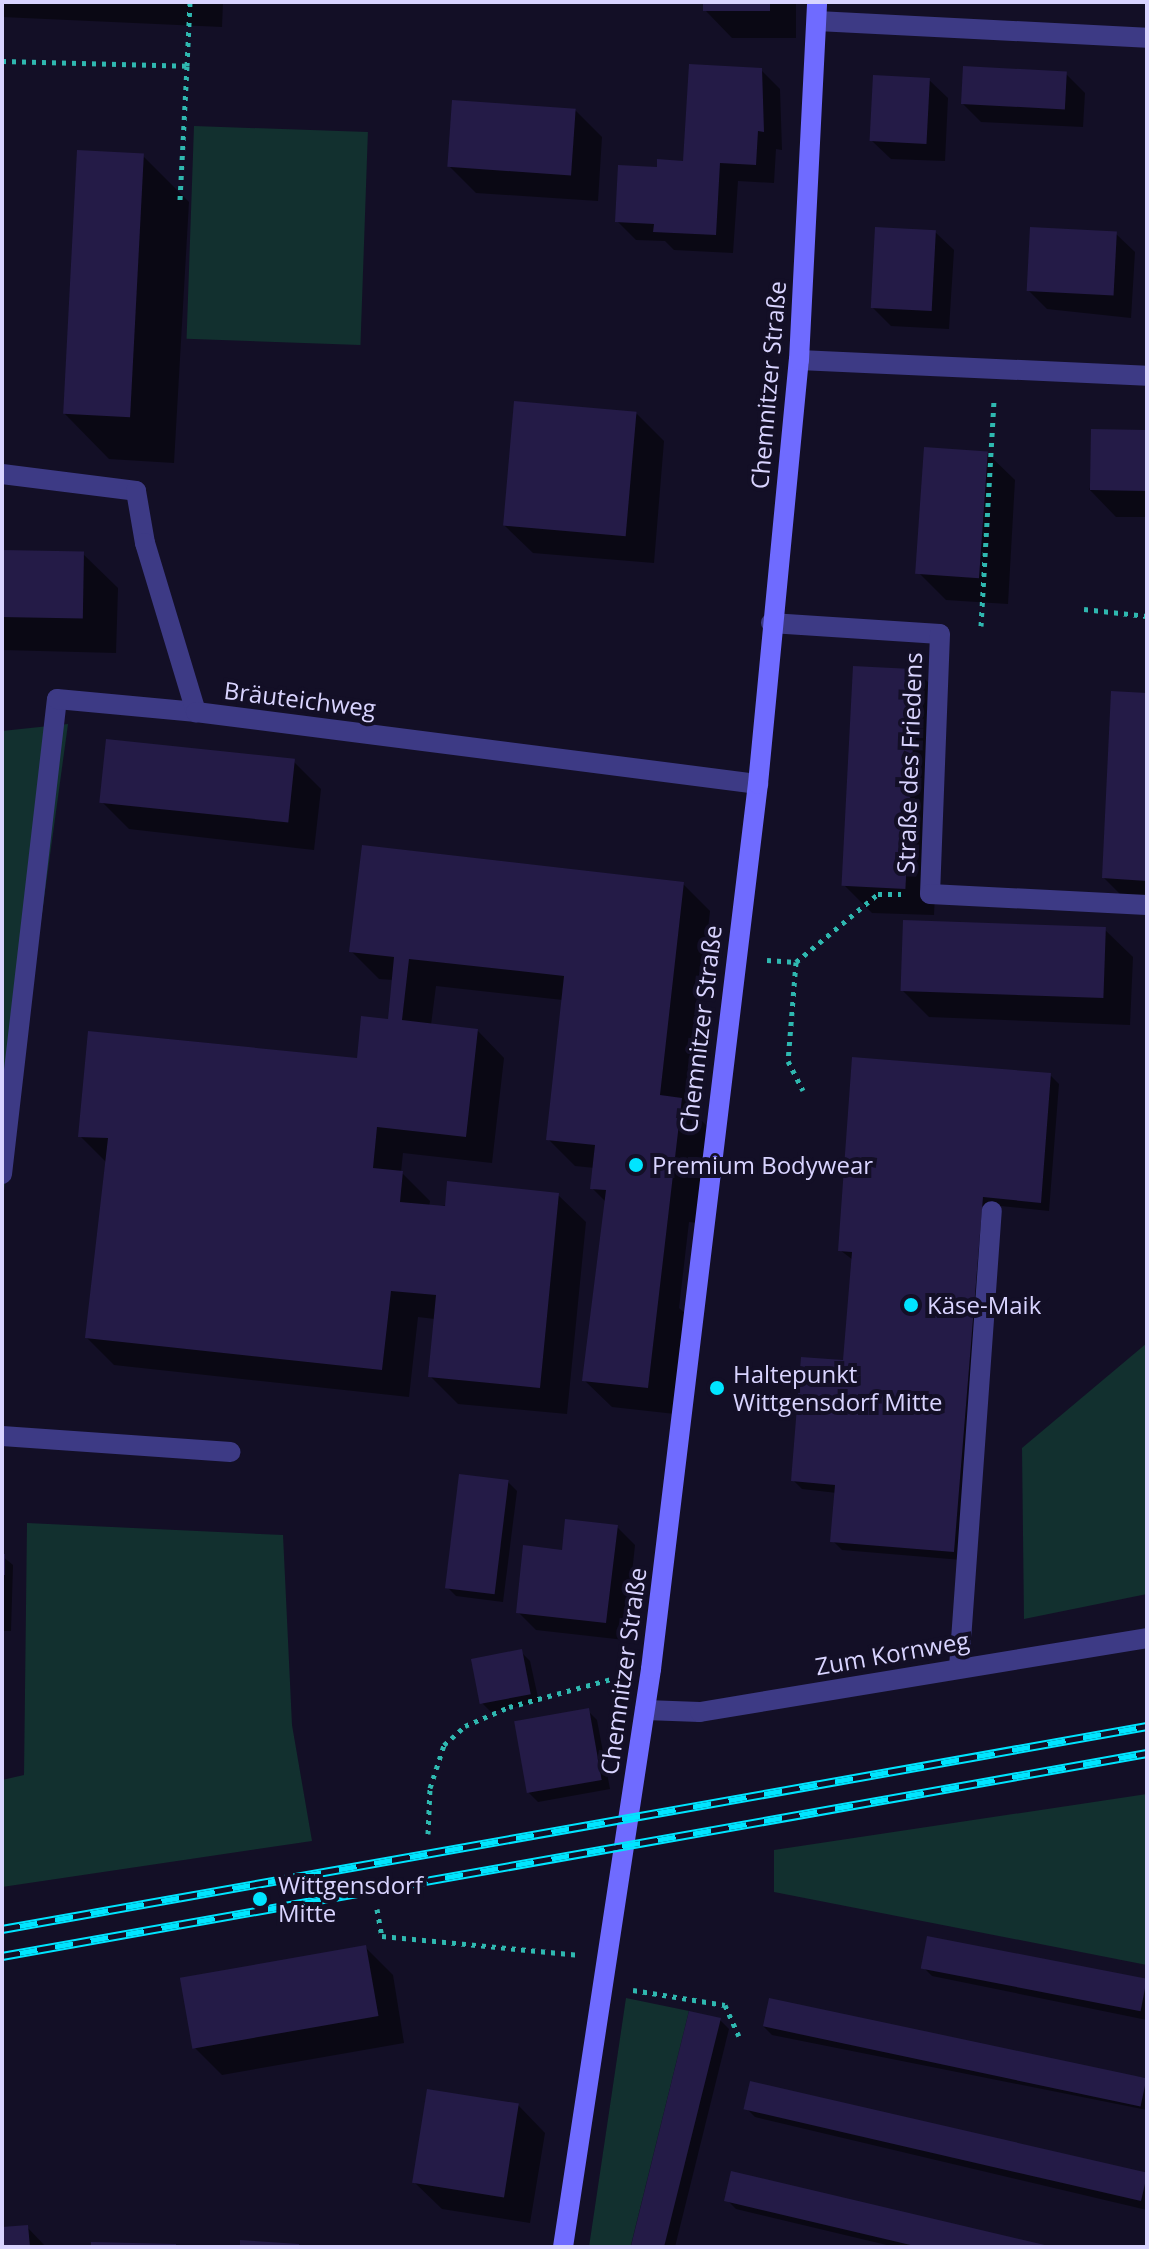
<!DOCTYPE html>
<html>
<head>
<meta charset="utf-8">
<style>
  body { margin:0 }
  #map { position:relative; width:1149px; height:2249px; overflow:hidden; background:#130f26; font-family:"Open Sans",sans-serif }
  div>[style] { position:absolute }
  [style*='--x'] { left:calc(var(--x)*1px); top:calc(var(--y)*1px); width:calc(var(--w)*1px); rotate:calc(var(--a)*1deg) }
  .green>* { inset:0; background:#12302f; transform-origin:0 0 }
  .shadow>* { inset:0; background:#0007 }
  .building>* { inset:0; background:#241b47; transform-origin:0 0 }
  .path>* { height:5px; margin-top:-2.5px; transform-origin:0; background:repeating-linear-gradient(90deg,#2fb8b0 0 4px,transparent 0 10px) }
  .lane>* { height:20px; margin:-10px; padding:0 10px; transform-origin:10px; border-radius:10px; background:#3d3a85 }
  .street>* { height:20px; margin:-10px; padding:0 10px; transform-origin:10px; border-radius:10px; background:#3d3a85 }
  .secondary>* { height:20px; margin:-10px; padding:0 10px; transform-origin:10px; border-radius:10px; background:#6f6bff }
  .rail>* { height:9px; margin-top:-4.5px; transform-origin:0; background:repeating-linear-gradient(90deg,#130f26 0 18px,#00e5ff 0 36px); box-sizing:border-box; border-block:2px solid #00e5ff }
  .dots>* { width:22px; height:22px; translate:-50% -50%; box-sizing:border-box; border:4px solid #130f26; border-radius:50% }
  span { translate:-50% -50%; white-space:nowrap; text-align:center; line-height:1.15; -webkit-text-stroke:8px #130f26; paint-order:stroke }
  .street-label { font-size:24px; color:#d9d4ff }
  .poi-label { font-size:24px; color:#d9d4ff }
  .left { translate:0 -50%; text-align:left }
  .frame { position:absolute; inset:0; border:4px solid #d9d4ff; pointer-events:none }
</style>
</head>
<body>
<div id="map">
  <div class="green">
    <div style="left:194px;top:126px;width:174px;height:213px;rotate:2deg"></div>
    <div style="clip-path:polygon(68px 724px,2px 1205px,2px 731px)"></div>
    <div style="clip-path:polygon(1147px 1343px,1147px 1594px,1024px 1619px,1022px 1448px)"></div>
    <div style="clip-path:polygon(27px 1523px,283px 1535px,292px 1725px,312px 1841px,2px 1887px,2px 1780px,24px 1775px)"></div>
    <div style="clip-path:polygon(1147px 1794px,1147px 1965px,774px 1892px,774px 1850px)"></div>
    <div style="clip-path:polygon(626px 1998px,689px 2011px,631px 2245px,637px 2247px,589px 2247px)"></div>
  </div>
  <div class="shadow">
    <div style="clip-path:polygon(2px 2px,223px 2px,222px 27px,2px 17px)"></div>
    <div style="clip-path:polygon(705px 2px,796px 2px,796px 38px,732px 38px,705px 10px)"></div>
    <div style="clip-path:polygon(761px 70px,780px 89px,782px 150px,776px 149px,774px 183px,738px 181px,733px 253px,674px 250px,665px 241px,636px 240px,617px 221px,659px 169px,685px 163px)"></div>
    <div style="clip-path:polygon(1066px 74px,1085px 93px,1083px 127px,981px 122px,962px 103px)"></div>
    <div style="clip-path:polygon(929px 80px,948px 98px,945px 161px,891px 159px,872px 141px)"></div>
    <div style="clip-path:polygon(575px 110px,602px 137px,598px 201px,476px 193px,449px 166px)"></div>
    <div style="clip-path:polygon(143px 156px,189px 202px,174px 463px,109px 459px,64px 413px)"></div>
    <div style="clip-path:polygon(935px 232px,954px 250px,949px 329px,891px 326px,872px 307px)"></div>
    <div style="clip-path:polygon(1116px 234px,1135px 252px,1131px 318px,1047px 309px,1028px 290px)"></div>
    <div style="clip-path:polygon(637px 414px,664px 441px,654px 563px,533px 553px,505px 526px)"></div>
    <div style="clip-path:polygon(1147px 432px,1147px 517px,1116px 517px,1089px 489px)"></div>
    <div style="clip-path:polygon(987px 453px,1015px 480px,1008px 604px,946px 600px,919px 573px)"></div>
    <div style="clip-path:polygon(2px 552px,83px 554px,118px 588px,116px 653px,2px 650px)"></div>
    <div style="clip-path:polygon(917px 671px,944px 698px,934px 915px,872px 913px,845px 886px)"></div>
    <div style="clip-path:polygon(1147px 695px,1147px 906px,1131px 905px,1104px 878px)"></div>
    <div style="clip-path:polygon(294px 762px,321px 789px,314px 850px,129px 829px,102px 802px)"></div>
    <div style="clip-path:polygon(683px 884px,710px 911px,688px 1107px,708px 1127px,698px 1223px,689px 1222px,679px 1308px,688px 1316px,675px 1414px,612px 1407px,584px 1380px,606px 1202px,592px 1188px,595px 1168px,575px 1166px,548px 1139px,563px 1000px,436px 986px,431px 1025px,477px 1030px,504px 1058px,492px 1163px,403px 1153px,401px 1172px,430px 1201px,429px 1207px,558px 1195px,586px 1222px,567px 1414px,458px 1404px,430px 1376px,435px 1319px,418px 1317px,409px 1397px,114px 1365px,87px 1338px,107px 1163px,80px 1136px,358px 1060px,389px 1021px,394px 980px,379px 979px,351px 951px)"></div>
    <div style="clip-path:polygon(1105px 930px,1133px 957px,1130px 1025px,929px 1017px,902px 990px)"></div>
    <div style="clip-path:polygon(1050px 1075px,1059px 1084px,1049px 1211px,991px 1205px,962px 1560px,842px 1550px,833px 1541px,837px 1493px,802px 1489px,793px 1480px,845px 1363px,853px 1260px,840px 1250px)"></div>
    <div style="clip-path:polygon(508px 1482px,517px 1491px,503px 1602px,456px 1596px,447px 1587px)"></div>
    <div style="clip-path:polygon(617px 1527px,635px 1545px,625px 1640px,536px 1630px,518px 1612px,563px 1552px)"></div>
    <div style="clip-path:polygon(2px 1556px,13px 1565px,11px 1631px,2px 1631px)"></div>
    <div style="clip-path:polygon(521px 1652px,530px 1661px,539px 1702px,491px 1712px,482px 1703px)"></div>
    <div style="clip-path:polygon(588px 1711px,597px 1720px,610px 1789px,538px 1802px,529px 1793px)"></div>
    <div style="clip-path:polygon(365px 1947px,393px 1975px,404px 2043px,222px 2075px,195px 2048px)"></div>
    <div style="clip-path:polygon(923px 1967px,1147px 1982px,1147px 2020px,932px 1976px)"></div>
    <div style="clip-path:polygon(720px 2020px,729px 2029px,675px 2247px,635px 2247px)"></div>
    <div style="clip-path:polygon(763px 2026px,1147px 2078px,1147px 2110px,772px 2035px)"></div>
    <div style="clip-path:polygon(518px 2105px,545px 2133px,530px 2223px,442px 2209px,414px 2182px)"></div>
    <div style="clip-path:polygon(746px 2108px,1147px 2175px,1147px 2210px,755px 2117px)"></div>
    <div style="clip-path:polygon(727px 2200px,1045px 2247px,895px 2247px,736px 2209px)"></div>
    <div style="clip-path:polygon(27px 2227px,46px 2247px,2px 2247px,2px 2229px)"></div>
  </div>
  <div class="building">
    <div style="left:703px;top:2px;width:67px;height:9px"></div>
    <div style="clip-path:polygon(689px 64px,762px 68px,764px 132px,758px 131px,756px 165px,720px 163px,716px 235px,653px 232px,654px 224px,615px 222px,618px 165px,657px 167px,657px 159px,683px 161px)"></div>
    <div style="left:963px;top:66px;width:104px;height:38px;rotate:3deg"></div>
    <div style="left:873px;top:75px;width:57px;height:66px;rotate:3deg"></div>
    <div style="left:452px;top:100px;width:124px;height:67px;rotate:4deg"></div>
    <div style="left:77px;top:150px;width:67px;height:264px;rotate:3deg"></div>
    <div style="left:875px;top:227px;width:61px;height:81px;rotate:3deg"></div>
    <div style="left:1030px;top:227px;width:87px;height:64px;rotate:3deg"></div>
    <div style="left:514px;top:401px;width:123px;height:125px;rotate:5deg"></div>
    <div style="left:1091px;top:429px;width:56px;height:61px;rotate:1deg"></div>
    <div style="left:924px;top:447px;width:64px;height:127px;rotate:4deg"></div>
    <div style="left:2px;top:550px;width:82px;height:67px;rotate:1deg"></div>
    <div style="left:853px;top:666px;width:64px;height:220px;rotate:3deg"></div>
    <div style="clip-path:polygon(1111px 691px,1147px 693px,1147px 881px,1102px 878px)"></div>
    <div style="left:106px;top:739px;width:190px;height:64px;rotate:6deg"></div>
    <div style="clip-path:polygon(362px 845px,684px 882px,660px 1095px,682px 1098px,648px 1388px,582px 1381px,606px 1190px,590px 1189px,595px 1145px,546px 1140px,564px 976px,409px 959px,402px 1020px,478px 1029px,466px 1137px,377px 1127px,373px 1168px,403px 1171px,400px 1202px,445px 1206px,447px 1181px,559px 1193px,540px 1388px,428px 1377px,436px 1295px,391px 1291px,382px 1370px,85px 1338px,108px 1138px,78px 1137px,88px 1031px,357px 1058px,361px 1016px,388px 1019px,394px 957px,349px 952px)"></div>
    <div style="left:903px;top:920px;width:203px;height:71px;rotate:2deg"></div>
    <div style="clip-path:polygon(852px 1057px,1051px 1073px,1041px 1203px,983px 1197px,954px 1552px,830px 1542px,835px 1485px,791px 1481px,801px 1357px,843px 1360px,852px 1252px,838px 1251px)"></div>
    <div style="left:459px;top:1474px;width:50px;height:115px;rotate:7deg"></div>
    <div style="clip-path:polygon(565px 1519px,618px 1525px,606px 1623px,516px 1613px,523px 1545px,562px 1550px)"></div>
    <div style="left:2px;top:1554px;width:3px;height:21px"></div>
    <div style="left:522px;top:1649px;width:46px;height:52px;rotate:79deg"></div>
    <div style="left:589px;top:1708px;width:73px;height:76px;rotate:80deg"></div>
    <div style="left:927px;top:1936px;width:224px;height:33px;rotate:11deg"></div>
    <div style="left:366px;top:1945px;width:72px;height:189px;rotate:80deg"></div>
    <div style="left:769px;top:1998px;width:386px;height:29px;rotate:12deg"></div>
    <div style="clip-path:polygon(689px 2011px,721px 2018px,664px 2247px,637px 2247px,631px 2246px)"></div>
    <div style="left:750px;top:2081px;width:408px;height:29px;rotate:13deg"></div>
    <div style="left:427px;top:2089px;width:93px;height:95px;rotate:9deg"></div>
    <div style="clip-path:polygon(731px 2171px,1049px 2246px,1048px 2247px,919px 2247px,724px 2201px)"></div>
    <div style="clip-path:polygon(28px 2225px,30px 2247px,2px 2247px,2px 2227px)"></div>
    <div style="clip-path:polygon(240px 2240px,299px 2244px,299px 2247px,240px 2247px)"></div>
    <div style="clip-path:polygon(91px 2242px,176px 2244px,176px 2247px,91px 2247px)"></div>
  </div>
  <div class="path">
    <div style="--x:2;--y:61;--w:185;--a:1.5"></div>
    <div style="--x:187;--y:66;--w:134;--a:93"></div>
    <div style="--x:187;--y:66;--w:64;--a:-87.3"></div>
    <div style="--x:1084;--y:609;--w:63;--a:6.3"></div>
    <div style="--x:981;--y:626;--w:227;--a:-86.7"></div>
    <div style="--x:767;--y:960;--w:29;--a:4"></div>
    <div style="--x:796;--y:962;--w:107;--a:-39.7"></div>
    <div style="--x:878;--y:894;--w:23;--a:0"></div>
    <div style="--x:796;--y:962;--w:99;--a:94.6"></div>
    <div style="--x:788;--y:1061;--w:33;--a:63"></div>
    <div style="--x:428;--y:1834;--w:46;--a:-87.5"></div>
    <div style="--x:430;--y:1788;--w:45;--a:-72"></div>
    <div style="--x:444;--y:1745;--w:28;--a:-42"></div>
    <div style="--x:465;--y:1726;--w:48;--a:-23.4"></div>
    <div style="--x:509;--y:1707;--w:114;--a:-15.3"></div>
    <div style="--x:377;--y:1909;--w:27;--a:80"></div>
    <div style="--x:382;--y:1936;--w:199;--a:5.5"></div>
    <div style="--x:633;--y:1990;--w:93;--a:9.3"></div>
    <div style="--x:725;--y:2005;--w:34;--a:66"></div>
  </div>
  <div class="lane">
    <div style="--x:2;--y:1174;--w:478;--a:-83.4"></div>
    <div style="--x:57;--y:699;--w:140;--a:5.3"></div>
    <div style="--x:2;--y:1436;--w:229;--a:4"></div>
    <div style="--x:959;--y:1668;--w:458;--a:-85.9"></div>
    <div style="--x:645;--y:1710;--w:55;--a:2.1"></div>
    <div style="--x:700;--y:1712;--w:453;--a:-9.4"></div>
  </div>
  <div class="street">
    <div style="--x:817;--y:21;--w:330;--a:2.9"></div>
    <div style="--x:799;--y:360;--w:348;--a:2.6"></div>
    <div style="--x:2;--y:474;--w:135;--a:7.2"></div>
    <div style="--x:136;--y:491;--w:53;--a:80.2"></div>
    <div style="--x:145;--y:543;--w:177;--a:73.2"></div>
    <div style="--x:196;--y:712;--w:567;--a:7.3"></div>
    <div style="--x:771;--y:623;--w:169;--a:3.7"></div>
    <div style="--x:940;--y:634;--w:260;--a:92.2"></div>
    <div style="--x:930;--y:894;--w:217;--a:2.9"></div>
  </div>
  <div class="secondary">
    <div style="--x:563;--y:2247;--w:585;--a:-81.34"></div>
    <div style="--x:651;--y:1669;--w:891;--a:-83.11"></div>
    <div style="--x:758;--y:784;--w:426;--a:-84.5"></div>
    <div style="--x:799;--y:360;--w:358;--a:-87.1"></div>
  </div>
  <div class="rail">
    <div style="--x:2;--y:1929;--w:1163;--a:-10.05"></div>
    <div style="--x:2;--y:1956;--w:1163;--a:-10.05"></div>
  </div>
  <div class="dots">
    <div style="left:636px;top:1165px;background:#00e5ff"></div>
    <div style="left:911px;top:1305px;background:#00e5ff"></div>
    <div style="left:717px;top:1388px;background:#00e5ff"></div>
    <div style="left:260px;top:1899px;background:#00e5ff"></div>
  </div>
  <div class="street-label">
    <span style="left:768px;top:385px;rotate:-85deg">Chemnitzer Straße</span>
    <span style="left:300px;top:699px;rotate:7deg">Bräuteichweg</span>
    <span style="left:909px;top:763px;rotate:-88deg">Straße des Friedens</span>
    <span style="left:700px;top:1029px;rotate:-83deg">Chemnitzer Straße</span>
    <span style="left:892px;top:1653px;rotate:-10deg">Zum Kornweg</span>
    <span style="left:623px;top:1671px;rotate:-82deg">Chemnitzer Straße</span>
  </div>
  <div class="poi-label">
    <span class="left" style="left:652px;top:1165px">Premium Bodywear</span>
    <span class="left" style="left:927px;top:1305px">Käse-Maik</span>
    <span class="left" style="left:733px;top:1388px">Haltepunkt<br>Wittgensdorf Mitte</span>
    <span class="left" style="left:278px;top:1899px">Wittgensdorf<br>Mitte</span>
  </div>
  <div class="frame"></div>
</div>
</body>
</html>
